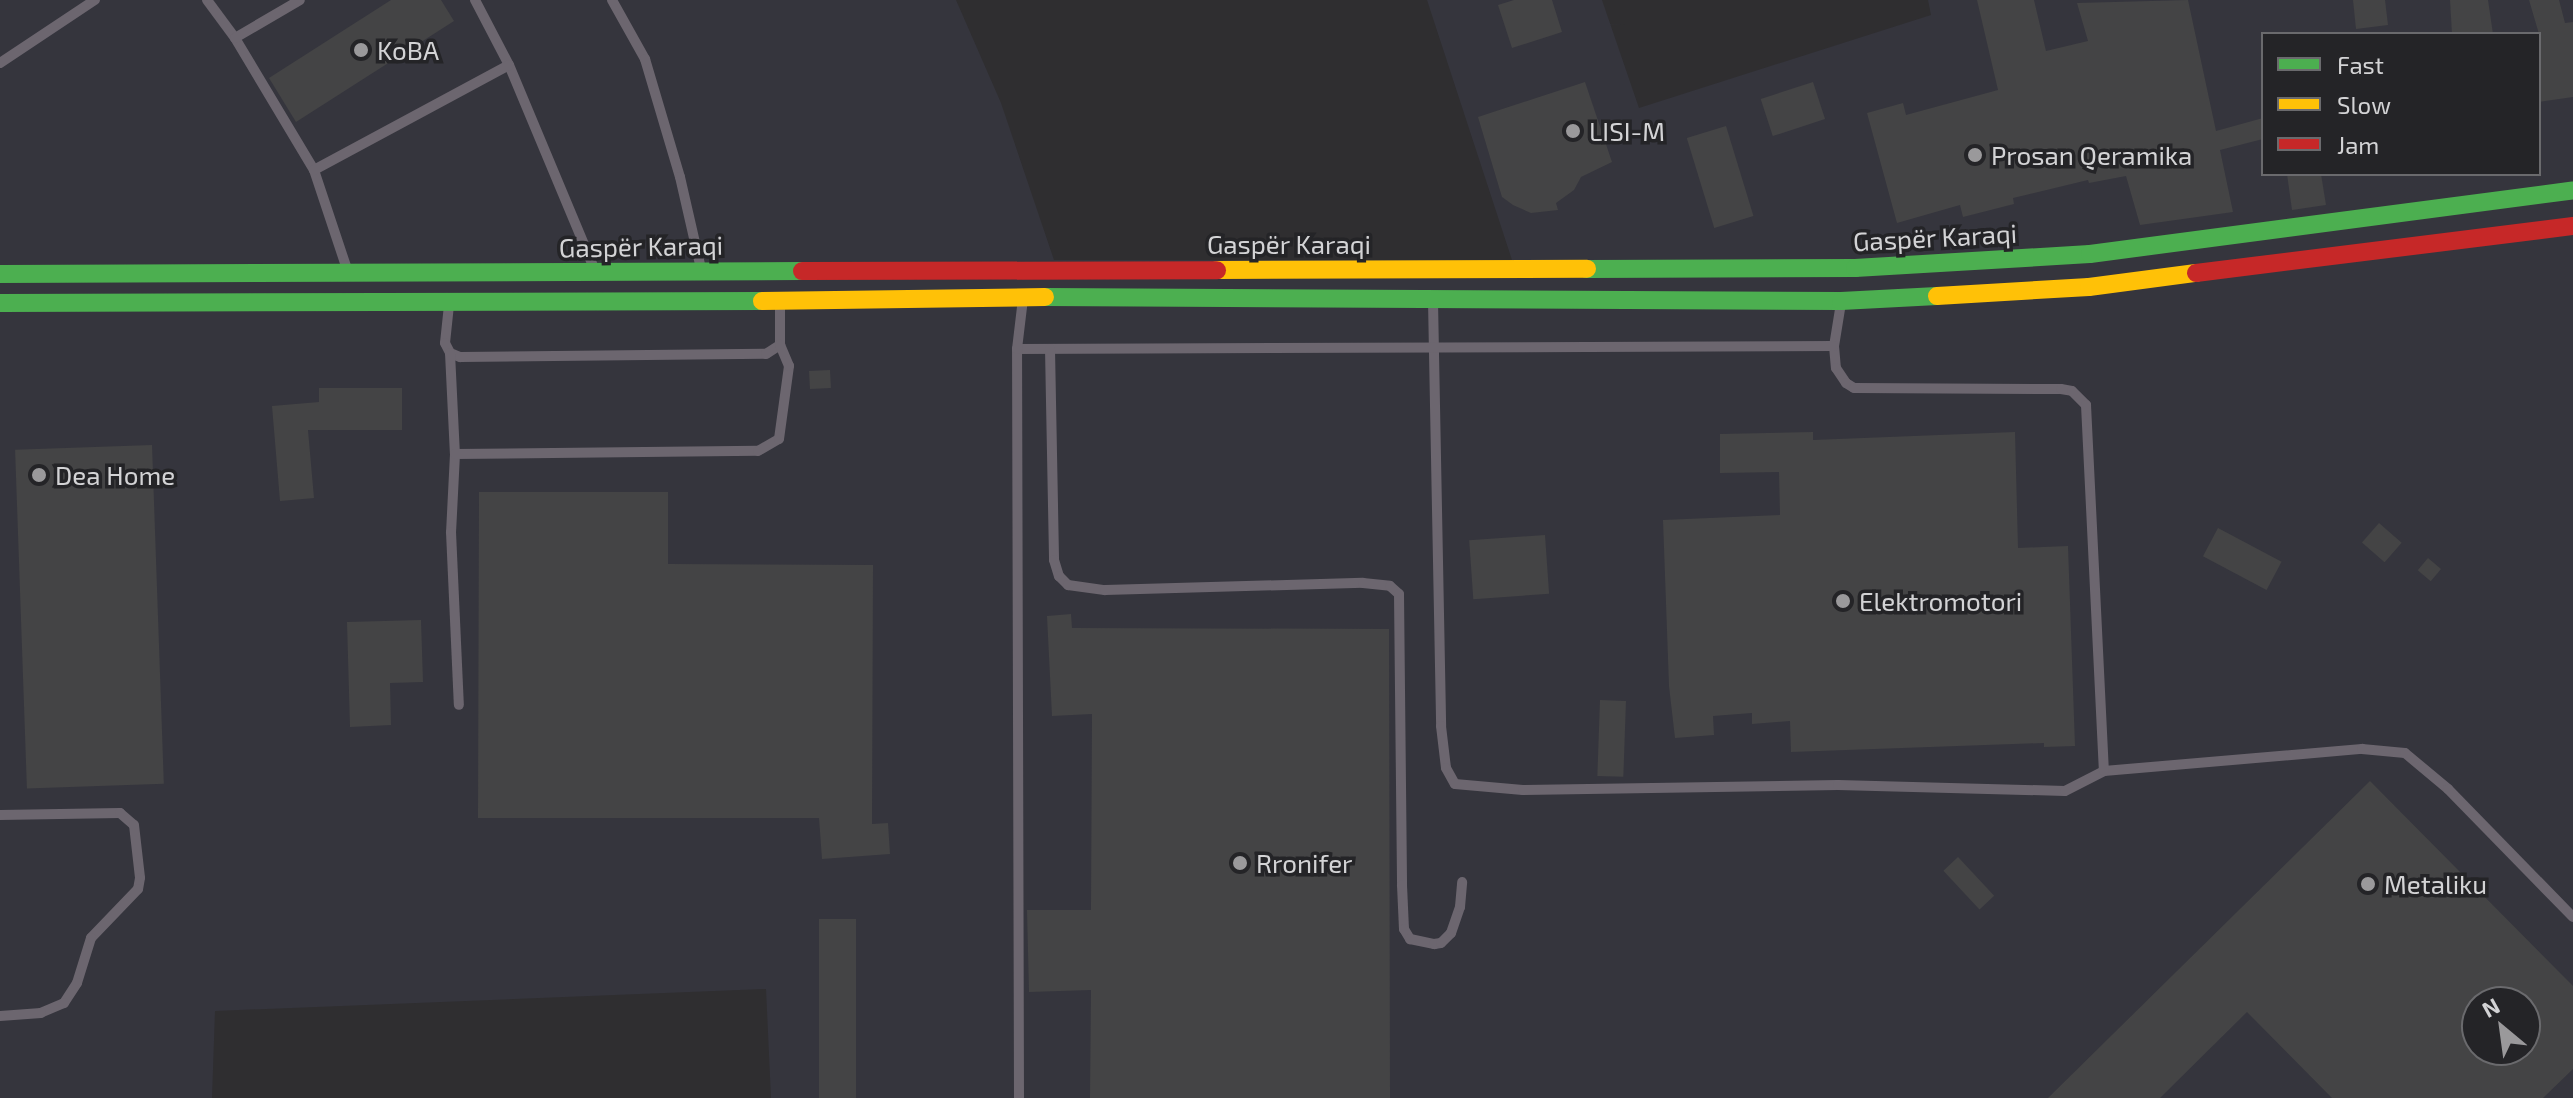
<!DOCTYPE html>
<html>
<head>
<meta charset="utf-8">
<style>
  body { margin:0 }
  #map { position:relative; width:2573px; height:1098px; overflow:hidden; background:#2f2e30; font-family:"Exo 2",sans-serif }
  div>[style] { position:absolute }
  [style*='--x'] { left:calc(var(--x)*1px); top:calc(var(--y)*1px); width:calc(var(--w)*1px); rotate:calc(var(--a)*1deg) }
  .built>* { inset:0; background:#35353d }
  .building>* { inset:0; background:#444445; transform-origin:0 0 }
  .lane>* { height:10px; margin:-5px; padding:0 5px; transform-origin:5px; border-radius:5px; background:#6c666f }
  .fast>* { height:18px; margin:-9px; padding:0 9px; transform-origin:9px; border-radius:9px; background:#4caf50 }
  .slow>* { height:18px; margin:-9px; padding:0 9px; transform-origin:9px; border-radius:9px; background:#ffc107 }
  .jam>* { height:18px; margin:-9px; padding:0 9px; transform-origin:9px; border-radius:9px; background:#c62828 }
  .dots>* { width:22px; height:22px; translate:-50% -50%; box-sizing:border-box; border:4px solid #242427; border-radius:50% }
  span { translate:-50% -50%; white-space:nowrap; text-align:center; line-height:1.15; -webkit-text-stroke:7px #242427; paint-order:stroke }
  .poi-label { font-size:26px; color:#d3d3d5 }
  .left { translate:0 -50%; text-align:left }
  .street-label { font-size:26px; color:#d3d3d5 }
  .legend { position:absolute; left:2261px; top:32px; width:280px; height:144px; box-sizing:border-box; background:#242427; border:2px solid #6a6a6d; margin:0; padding:10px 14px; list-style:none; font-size:24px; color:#d3d3d5 }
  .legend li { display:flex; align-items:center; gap:16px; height:40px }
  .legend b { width:40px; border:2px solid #6a6a6d }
  .north { position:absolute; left:2461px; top:986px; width:80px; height:80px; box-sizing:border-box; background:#242427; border:2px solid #6a6a6d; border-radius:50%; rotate:331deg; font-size:22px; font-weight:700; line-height:32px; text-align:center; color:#d3d3d5 }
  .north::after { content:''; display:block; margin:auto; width:28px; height:36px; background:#9a999b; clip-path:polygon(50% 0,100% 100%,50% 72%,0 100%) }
</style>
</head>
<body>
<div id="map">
  <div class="built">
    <div style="clip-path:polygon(evenodd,0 0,956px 0,1001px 103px,1054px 260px,1512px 260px,1427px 0,1602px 0,1639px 108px,1931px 15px,1928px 0,2573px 0,2573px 1098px,771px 1098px,766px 989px,215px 1011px,212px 1098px,0 1098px,0 0,2263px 34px,2539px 34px,2539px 174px,2263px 174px,2263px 34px,0 0,2477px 1002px,2525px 1002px,2525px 1050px,2477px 1050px,2477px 1002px)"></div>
  </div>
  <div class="building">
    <div style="clip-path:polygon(391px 0,441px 0,454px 21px,296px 122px,269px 78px)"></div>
    <div style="clip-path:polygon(1514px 0,1552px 0,1562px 32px,1512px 48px,1498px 5px)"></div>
    <div style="clip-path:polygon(1977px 0,2034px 0,2046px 51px,2088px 41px,2077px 3px,2188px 0,2216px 131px,2263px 118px,2263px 139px,2220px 150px,2233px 212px,2140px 225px,2126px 176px,2089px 183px,2088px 180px,2013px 198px,2014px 204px,1963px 217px,1960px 205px,1897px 223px,1867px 113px,1903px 103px,1906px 115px,1998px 90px)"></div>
    <div style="clip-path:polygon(2353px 0,2385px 0,2388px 25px,2356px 29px)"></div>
    <div style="clip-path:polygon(2450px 0,2488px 0,2493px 34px,2452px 34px)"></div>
    <div style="clip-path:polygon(2529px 0,2559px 0,2565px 23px,2573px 22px,2573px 97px,2539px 102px,2539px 34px)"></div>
    <div style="clip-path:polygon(1585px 82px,1612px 162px,1581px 177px,1574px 190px,1556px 203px,1558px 210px,1531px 213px,1513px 205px,1502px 197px,1478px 117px)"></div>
    <div style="left:1813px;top:82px;width:39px;height:55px;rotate:72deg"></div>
    <div style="left:1726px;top:126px;width:94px;height:41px;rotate:73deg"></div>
    <div style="clip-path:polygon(2287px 174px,2321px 174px,2326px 205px,2292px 210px)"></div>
    <div style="left:830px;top:370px;width:18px;height:21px;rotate:87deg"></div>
    <div style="clip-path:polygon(319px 388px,402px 388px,402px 430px,308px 430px,314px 498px,280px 501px,272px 406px,319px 402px)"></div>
    <div style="clip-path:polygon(1813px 432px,1813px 440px,2015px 432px,2018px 548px,2068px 546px,2075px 746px,2044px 747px,2044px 743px,1791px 752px,1790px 721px,1752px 724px,1752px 713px,1713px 716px,1714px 735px,1675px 738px,1669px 686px,1663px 520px,1780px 515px,1779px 472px,1720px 473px,1720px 434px)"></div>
    <div style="left:152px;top:445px;width:339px;height:137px;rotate:88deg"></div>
    <div style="clip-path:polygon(479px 492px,668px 492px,668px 564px,873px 565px,872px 824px,888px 823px,890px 854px,822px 859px,819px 818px,478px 818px)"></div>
    <div style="left:2379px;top:523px;width:30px;height:26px;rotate:41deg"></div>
    <div style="left:2218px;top:528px;width:72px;height:32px;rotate:28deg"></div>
    <div style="left:1545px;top:535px;width:59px;height:76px;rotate:86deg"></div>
    <div style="left:2428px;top:558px;width:17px;height:16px;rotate:40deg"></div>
    <div style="clip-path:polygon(1071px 614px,1072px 628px,1389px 629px,1390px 1098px,1090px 1098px,1091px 990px,1029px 992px,1027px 910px,1091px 910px,1092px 714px,1052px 716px,1047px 616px)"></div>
    <div style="clip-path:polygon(421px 620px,423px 682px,390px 683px,391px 725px,350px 727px,347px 622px)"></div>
    <div style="left:1600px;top:700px;width:26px;height:76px;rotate:2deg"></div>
    <div style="clip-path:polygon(evenodd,2370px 781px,2573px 986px,2573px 1069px,2543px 1098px,2332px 1098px,2247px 1012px,2160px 1098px,2048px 1098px,2370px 781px,2477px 1002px,2525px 1002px,2525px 1050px,2477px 1050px,2477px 1002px)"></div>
    <div style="left:1958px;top:857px;width:53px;height:20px;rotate:47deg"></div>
    <div style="left:819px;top:919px;width:37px;height:179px"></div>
  </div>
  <div class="lane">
    <div style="--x:207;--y:0;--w:47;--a:53.6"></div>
    <div style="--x:235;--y:38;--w:154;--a:59.1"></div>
    <div style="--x:314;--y:170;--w:104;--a:71.6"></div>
    <div style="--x:475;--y:0;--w:73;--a:62.4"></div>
    <div style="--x:509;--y:65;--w:223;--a:67.3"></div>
    <div style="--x:612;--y:0;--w:68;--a:60.8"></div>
    <div style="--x:645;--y:59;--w:123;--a:73.5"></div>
    <div style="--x:680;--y:177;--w:94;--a:77.1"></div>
    <div style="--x:235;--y:38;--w:75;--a:-30.3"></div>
    <div style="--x:0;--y:63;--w:114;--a:-33.6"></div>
    <div style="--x:314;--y:170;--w:221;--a:-28.3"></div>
    <div style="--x:1433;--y:301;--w:425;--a:88.9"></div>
    <div style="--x:1441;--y:726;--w:42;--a:83.2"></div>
    <div style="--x:1446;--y:768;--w:18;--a:61"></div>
    <div style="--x:1455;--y:784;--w:68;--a:5"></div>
    <div style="--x:1523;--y:790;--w:315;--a:-0.9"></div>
    <div style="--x:1838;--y:785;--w:227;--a:1.5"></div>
    <div style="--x:2065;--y:791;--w:44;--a:-27.1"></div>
    <div style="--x:2104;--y:771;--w:259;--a:-4.9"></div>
    <div style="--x:2362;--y:749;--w:43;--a:5.3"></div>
    <div style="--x:2405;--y:753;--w:56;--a:39.9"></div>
    <div style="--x:2448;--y:789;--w:179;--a:45.7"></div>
    <div style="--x:1841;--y:303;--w:44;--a:99.2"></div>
    <div style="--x:1834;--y:346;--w:22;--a:85"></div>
    <div style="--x:1836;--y:368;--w:18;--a:56"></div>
    <div style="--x:1846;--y:383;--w:9;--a:32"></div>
    <div style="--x:1854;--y:388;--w:207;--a:0.3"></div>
    <div style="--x:2061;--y:389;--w:11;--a:10"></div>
    <div style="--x:2072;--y:391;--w:20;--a:45"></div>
    <div style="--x:2086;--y:405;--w:366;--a:87.2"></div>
    <div style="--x:449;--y:305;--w:38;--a:96"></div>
    <div style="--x:445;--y:343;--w:11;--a:63"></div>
    <div style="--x:450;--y:353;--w:11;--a:22"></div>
    <div style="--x:460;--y:357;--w:306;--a:-0.6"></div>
    <div style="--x:766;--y:354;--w:17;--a:-33"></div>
    <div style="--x:780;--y:345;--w:40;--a:-90"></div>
    <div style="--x:1017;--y:349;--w:817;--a:-0.21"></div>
    <div style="--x:1050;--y:349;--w:211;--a:88.9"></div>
    <div style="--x:1054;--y:560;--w:17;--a:73"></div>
    <div style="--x:1059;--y:576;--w:13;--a:45"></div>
    <div style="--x:1068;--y:585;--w:37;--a:8"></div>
    <div style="--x:1105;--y:590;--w:258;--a:-1.6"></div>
    <div style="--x:1363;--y:583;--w:27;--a:6"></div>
    <div style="--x:1390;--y:586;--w:12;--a:42"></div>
    <div style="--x:1399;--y:594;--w:291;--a:89.4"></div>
    <div style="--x:1402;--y:885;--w:44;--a:87.4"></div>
    <div style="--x:1404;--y:929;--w:12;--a:59"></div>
    <div style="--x:1410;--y:939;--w:25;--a:12"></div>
    <div style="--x:1434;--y:944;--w:7;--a:-8"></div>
    <div style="--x:1441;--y:943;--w:14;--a:-45"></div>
    <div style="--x:1451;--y:933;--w:28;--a:-71"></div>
    <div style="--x:1460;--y:907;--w:25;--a:-85"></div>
    <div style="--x:450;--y:353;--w:101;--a:87.2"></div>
    <div style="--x:455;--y:454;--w:78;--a:92.9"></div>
    <div style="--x:451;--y:532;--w:173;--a:87.4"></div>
    <div style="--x:455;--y:454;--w:303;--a:-0.6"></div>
    <div style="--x:758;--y:451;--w:24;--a:-30"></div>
    <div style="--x:779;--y:439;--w:74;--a:-82.2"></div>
    <div style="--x:789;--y:366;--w:23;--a:-113"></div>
    <div style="--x:0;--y:815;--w:120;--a:-1"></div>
    <div style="--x:120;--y:813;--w:18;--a:41"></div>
    <div style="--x:134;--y:825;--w:53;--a:83.5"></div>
    <div style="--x:140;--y:878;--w:11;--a:100"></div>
    <div style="--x:138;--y:889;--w:68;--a:133.8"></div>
    <div style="--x:91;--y:938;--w:47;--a:107.3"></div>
    <div style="--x:77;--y:983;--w:24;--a:123"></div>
    <div style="--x:64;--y:1003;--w:25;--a:157"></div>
    <div style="--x:41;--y:1013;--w:41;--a:175.8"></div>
    <div style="--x:1019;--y:1098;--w:749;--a:-90.15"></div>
    <div style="--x:1017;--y:349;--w:50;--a:-83.2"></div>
  </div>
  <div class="fast">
    <div style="--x:1587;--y:269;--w:268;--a:-0.2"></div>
    <div style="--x:1855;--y:268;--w:235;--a:-3.4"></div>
    <div style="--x:2090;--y:254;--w:487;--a:-7.5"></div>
    <div style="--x:0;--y:274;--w:802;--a:-0.21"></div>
    <div style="--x:1045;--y:297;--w:796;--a:0.29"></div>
    <div style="--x:1841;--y:301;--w:96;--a:-3"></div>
    <div style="--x:0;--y:303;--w:762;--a:-0.15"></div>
  </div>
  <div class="slow">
    <div style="--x:1217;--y:270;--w:370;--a:-0.2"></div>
    <div style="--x:1937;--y:296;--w:152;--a:-3.4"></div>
    <div style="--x:2089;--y:287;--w:108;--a:-7.5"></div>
    <div style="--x:762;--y:301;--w:283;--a:-0.8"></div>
  </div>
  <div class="jam">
    <div style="--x:802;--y:271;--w:415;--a:-0.1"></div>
    <div style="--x:2196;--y:273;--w:380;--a:-7.1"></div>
  </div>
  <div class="dots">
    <div style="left:361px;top:50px;background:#9a999b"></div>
    <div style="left:1573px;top:131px;background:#9a999b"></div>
    <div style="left:1975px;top:155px;background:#9a999b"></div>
    <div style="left:39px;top:475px;background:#9a999b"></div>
    <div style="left:1843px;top:601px;background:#9a999b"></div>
    <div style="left:1240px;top:863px;background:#9a999b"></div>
    <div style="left:2368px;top:884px;background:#9a999b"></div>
  </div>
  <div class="poi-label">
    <span class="left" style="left:377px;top:50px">KoBA</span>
    <span class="left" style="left:1589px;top:131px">LISI-M</span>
    <span class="left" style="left:1991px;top:155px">Prosan Qeramika</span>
    <span class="left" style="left:55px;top:475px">Dea Home</span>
    <span class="left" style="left:1859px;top:601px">Elektromotori</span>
    <span class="left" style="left:1256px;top:863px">Rronifer</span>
    <span class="left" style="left:2384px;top:884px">Metaliku</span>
  </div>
  <div class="street-label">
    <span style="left:1935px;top:237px;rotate:-3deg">Gaspër Karaqi</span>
    <span style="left:1289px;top:244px">Gaspër Karaqi</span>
    <span style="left:641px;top:246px;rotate:-1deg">Gaspër Karaqi</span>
  </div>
  <ul class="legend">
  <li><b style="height:10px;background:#4caf50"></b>Fast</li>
  <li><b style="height:10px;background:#ffc107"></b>Slow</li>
  <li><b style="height:10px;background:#c62828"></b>Jam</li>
  </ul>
  <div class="north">N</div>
</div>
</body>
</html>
